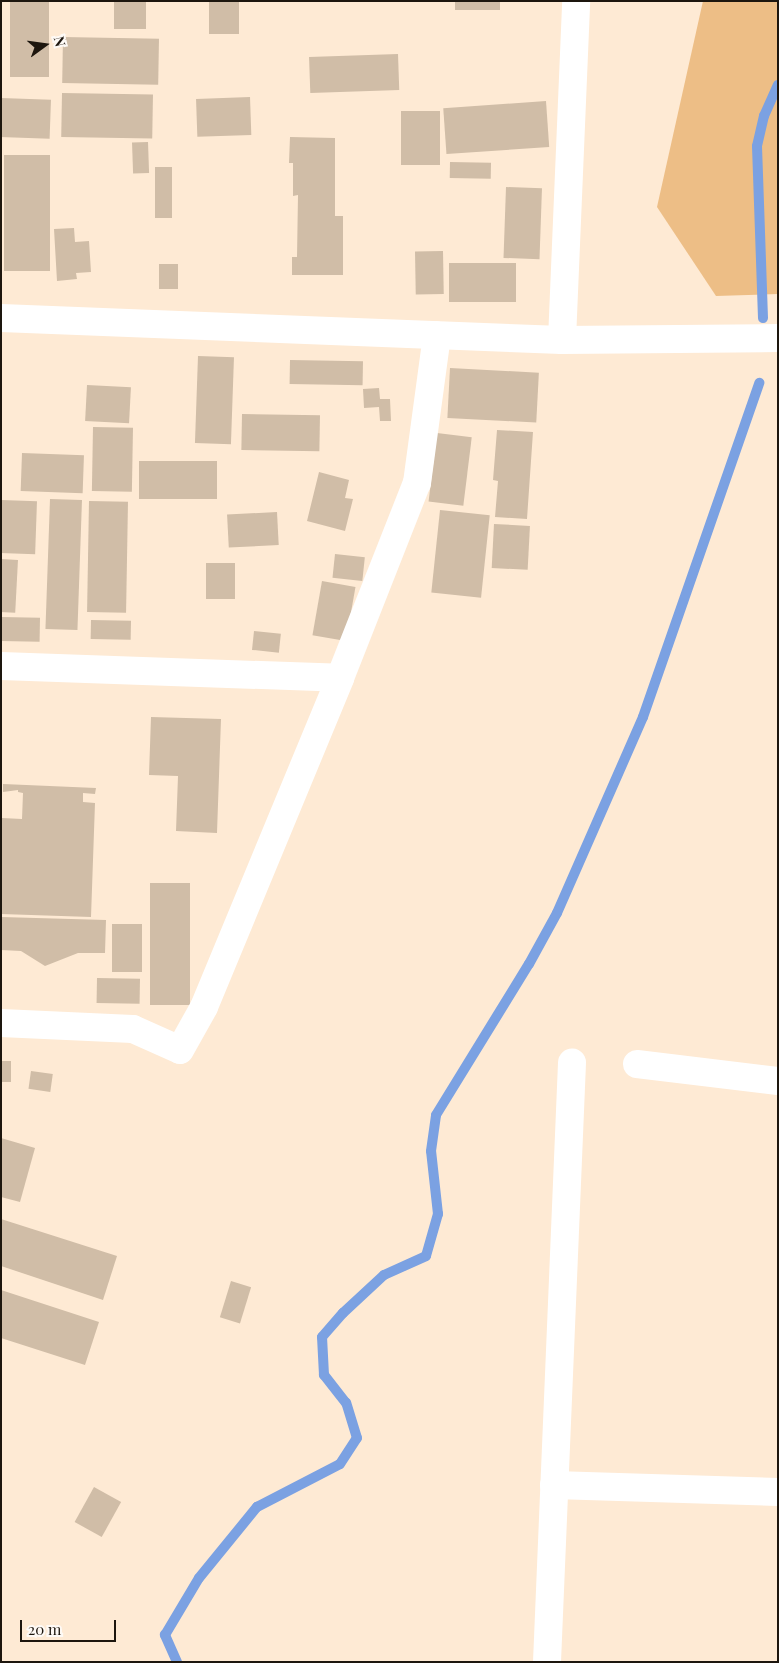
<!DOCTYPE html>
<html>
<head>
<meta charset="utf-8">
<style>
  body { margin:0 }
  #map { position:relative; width:779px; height:1663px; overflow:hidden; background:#feead4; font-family:"Playfair Display",serif }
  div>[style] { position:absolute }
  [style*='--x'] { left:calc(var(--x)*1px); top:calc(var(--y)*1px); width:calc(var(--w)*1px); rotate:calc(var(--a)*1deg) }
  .green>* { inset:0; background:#edbe86 }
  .stream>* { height:10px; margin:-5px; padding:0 5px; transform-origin:5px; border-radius:5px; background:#7ba1e2 }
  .building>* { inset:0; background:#d0bda7; transform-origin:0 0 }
  .minor>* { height:28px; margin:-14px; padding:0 14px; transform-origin:14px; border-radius:14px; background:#fff }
  .tertiary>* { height:28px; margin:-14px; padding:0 14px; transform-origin:14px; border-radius:14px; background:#fff }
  span { translate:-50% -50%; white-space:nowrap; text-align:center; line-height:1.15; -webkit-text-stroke:5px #fefaf6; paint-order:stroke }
  .frame { position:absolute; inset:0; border:2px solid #1d160e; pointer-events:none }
  .north { position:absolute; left:20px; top:20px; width:50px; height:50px; -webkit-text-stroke:4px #fefaf6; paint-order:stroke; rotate:76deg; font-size:14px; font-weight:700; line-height:20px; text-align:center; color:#1d160e }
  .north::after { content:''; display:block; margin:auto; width:18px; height:22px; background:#1d160e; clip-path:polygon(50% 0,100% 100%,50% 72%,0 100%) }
  .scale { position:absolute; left:20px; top:1620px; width:96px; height:22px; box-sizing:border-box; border:2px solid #1d160e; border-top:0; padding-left:6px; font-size:15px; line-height:18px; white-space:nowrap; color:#1d160e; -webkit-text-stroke:4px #fefaf6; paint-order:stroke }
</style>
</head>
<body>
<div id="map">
  <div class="green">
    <div style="clip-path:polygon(703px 1px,778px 1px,778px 294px,716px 296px,657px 207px)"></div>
  </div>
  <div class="stream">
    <div style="--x:763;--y:318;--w:172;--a:-92"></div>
    <div style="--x:757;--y:146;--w:31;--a:-77"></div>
    <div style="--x:764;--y:116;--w:34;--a:-66"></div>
    <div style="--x:177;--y:1662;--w:30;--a:-114"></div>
    <div style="--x:165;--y:1635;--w:66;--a:-59.2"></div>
    <div style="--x:199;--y:1578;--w:92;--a:-50.8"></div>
    <div style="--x:257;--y:1507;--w:93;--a:-27.4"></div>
    <div style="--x:340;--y:1464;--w:31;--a:-57"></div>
    <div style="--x:357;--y:1438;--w:37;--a:-107"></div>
    <div style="--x:346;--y:1403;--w:36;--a:-128"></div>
    <div style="--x:324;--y:1375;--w:38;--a:-93"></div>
    <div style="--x:322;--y:1337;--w:32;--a:-49"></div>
    <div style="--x:343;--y:1313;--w:56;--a:-42.8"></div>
    <div style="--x:384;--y:1275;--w:46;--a:-24.3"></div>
    <div style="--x:426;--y:1256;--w:44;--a:-74.1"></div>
    <div style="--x:438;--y:1214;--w:63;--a:-96.3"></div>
    <div style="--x:431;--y:1151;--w:36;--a:-82"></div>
    <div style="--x:436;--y:1115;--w:177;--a:-58.4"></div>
    <div style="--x:529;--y:964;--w:58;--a:-61.2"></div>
    <div style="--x:557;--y:913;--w:214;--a:-66.3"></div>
    <div style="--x:643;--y:717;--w:354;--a:-70.8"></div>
  </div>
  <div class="building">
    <div style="left:10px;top:1px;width:39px;height:76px"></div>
    <div style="left:114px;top:1px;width:32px;height:28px"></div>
    <div style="left:209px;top:1px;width:30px;height:33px"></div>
    <div style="left:455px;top:1px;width:45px;height:9px"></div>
    <div style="left:63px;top:37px;width:96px;height:46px;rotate:1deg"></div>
    <div style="left:398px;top:54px;width:36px;height:89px;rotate:88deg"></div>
    <div style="left:62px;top:93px;width:91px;height:44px;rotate:1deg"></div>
    <div style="left:250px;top:97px;width:38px;height:54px;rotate:88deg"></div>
    <div style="left:1px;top:98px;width:50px;height:39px;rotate:2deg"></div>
    <div style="left:546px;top:101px;width:46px;height:103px;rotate:86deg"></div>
    <div style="left:440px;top:111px;width:54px;height:39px;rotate:90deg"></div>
    <div style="clip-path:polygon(290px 137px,335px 138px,335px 216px,343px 216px,343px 275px,292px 275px,292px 257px,297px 257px,298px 195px,293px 196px,293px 163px,289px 163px)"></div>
    <div style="left:148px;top:142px;width:31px;height:16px;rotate:88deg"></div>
    <div style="left:4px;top:155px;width:46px;height:116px"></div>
    <div style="left:450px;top:162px;width:41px;height:16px;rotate:1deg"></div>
    <div style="left:155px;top:167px;width:17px;height:51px"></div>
    <div style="left:506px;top:187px;width:36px;height:71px;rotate:2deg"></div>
    <div style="clip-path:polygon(74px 228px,75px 242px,89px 241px,91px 272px,76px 273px,77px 279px,57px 281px,54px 229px)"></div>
    <div style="left:443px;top:251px;width:43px;height:28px;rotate:89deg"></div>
    <div style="left:449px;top:263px;width:67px;height:39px"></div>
    <div style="left:159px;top:264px;width:19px;height:25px"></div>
    <div style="left:198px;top:356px;width:36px;height:87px;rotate:2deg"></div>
    <div style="left:290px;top:360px;width:73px;height:24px;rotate:1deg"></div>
    <div style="left:450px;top:368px;width:89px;height:50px;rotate:3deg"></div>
    <div style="left:87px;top:385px;width:44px;height:36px;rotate:3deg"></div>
    <div style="clip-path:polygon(379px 388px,380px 399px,390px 399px,391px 421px,380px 421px,379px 407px,364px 408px,363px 389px)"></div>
    <div style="left:242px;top:414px;width:78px;height:36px;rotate:1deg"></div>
    <div style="left:93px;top:427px;width:40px;height:64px;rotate:1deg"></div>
    <div style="clip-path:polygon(497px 430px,533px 432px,527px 519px,495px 517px,498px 481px,493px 480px)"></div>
    <div style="left:437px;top:433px;width:35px;height:69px;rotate:7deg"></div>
    <div style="left:22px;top:453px;width:62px;height:38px;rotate:2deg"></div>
    <div style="left:139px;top:461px;width:78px;height:38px"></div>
    <div style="clip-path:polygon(319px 472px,349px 480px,345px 498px,353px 499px,345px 531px,307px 521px)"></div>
    <div style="left:50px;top:499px;width:32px;height:130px;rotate:2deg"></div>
    <div style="left:1px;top:500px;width:36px;height:53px;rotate:2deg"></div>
    <div style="left:89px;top:501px;width:39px;height:111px;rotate:1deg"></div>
    <div style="left:440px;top:510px;width:50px;height:83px;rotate:6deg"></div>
    <div style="left:277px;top:512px;width:33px;height:50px;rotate:87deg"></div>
    <div style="left:494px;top:524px;width:36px;height:44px;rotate:3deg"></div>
    <div style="left:335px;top:554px;width:30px;height:24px;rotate:6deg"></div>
    <div style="left:1px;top:559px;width:17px;height:53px;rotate:3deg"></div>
    <div style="left:206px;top:563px;width:29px;height:36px"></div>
    <div style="left:322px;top:581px;width:34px;height:55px;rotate:10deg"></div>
    <div style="left:1px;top:617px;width:39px;height:24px;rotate:1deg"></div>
    <div style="left:91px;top:620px;width:40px;height:19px;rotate:1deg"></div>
    <div style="left:254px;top:631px;width:27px;height:19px;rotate:6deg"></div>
    <div style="clip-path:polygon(151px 717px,221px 719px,217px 833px,176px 831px,178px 776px,149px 775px)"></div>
    <div style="clip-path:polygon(3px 784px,96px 788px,95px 794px,83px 793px,83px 802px,95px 803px,91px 917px,1px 914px,2px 818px,22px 819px,23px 793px,18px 792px,18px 790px,3px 792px)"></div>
    <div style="left:150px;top:883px;width:40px;height:122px"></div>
    <div style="clip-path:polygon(1px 917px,106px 920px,105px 953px,78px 953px,45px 966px,21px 951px,1px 950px)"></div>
    <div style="left:112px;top:924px;width:30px;height:48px"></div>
    <div style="left:97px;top:978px;width:43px;height:25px;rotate:1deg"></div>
    <div style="left:1px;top:1061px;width:10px;height:21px"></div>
    <div style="left:31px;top:1071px;width:22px;height:18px;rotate:8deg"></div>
    <div style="clip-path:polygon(1px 1138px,35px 1148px,20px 1202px,1px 1197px)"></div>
    <div style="clip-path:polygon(1px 1219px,117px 1256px,103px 1300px,1px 1266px)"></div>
    <div style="left:231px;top:1281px;width:21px;height:38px;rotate:17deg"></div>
    <div style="clip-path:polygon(1px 1290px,99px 1322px,85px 1365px,1px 1338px)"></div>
    <div style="left:94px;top:1487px;width:31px;height:40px;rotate:29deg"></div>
  </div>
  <div class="minor">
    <div style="--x:562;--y:340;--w:339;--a:-87.6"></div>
    <div style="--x:1;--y:666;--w:339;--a:2"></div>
    <div style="--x:1;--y:1023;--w:132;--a:2.6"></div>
    <div style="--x:133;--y:1029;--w:51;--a:24.1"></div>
    <div style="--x:180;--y:1050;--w:49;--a:-60.8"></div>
    <div style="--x:204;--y:1007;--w:356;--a:-67.5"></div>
    <div style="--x:340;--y:678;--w:210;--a:-68.5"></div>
    <div style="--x:417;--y:483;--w:149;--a:-82.3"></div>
    <div style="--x:637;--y:1064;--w:142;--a:6.9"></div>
    <div style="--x:554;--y:1485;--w:224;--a:1.8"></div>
    <div style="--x:547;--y:1662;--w:600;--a:-87.61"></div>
  </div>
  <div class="tertiary">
    <div style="--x:1;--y:318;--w:561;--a:2.25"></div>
    <div style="--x:562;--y:340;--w:216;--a:-0.5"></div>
  </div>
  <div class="frame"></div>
  <div class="north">N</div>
  <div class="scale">20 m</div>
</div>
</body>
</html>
